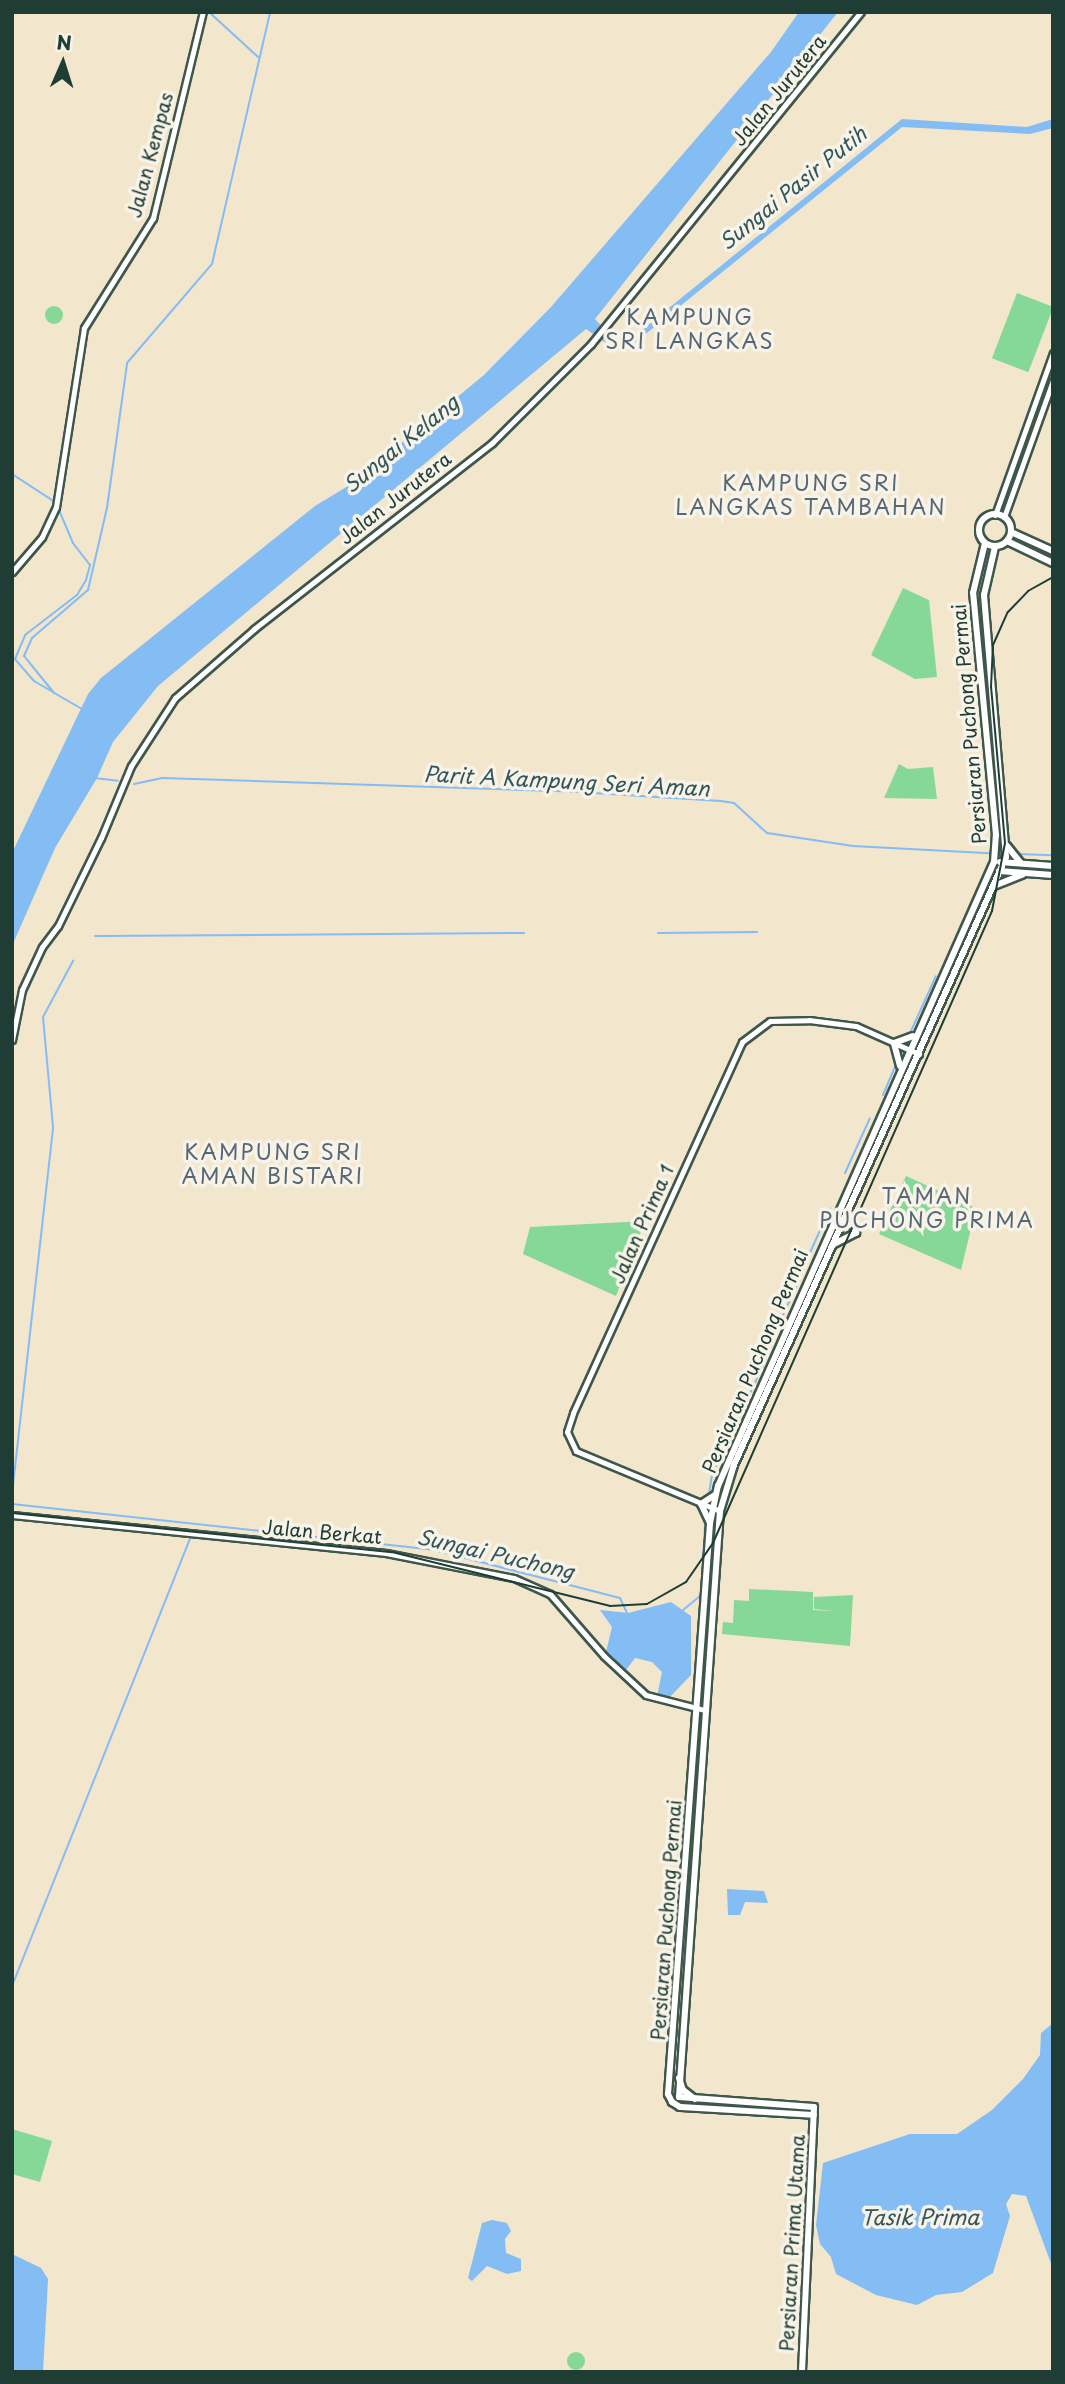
<!DOCTYPE html>
<html>
<head>
<meta charset="utf-8">
<style>
  body { margin:0 }
  #map { position:relative; width:1065px; height:2384px; overflow:hidden; background:#f2e6cd; font-family:"Playpen Sans",sans-serif }
  div>[style] { position:absolute }
  [style*='--x'] { left:calc(var(--x)*1px); top:calc(var(--y)*1px); width:calc(var(--w)*1px); rotate:calc(var(--a)*1deg) }
  .green>* { inset:0; background:#86d899; transform-origin:0 0 }
  .round { border-radius:50% }
  .water>* { inset:0; background:#84bcf4 }
  .stream>* { height:2px; margin:-1px; padding:0 1px; transform-origin:1px; border-radius:1px; background:#84bcf4 }
  .roads { filter:drop-shadow(2px 0 #3f564b) drop-shadow(-2px 0 #3f564b) drop-shadow(0 2px #3f564b) drop-shadow(0 -2px #3f564b) }
  .minor>* { height:5px; margin:-2.5px; padding:0 2.5px; transform-origin:2.5px; border-radius:2.5px; background:#fff }
  .major>* { height:6px; margin:-3px; padding:0 3px; transform-origin:3px; border-radius:3px; background:#fff }
  .major>.ring { margin:-3px; padding:0; box-sizing:content-box; background:none; border:6px solid #fff; border-radius:50% }
  .tram>* { height:2px; margin:-1px; padding:0 1px; transform-origin:1px; border-radius:1px; background:#1f3d34 }
  span { translate:-50% -50%; white-space:nowrap; text-align:center; line-height:1.15; -webkit-text-stroke:7px #f7f3e8; paint-order:stroke }
  .street-label { font-size:19px; color:#1f3d34 }
  .water-label { font-size:21px; color:#33565a; font-style:italic }
  .neighbourhood-label { font-size:21px; color:#576874; letter-spacing:2px }
  .frame { position:absolute; inset:0; border:14px solid #1f3d34; pointer-events:none }
  .north { position:absolute; left:28px; top:28px; width:70px; height:70px; -webkit-text-stroke:5px #f7f3e8; paint-order:stroke; rotate:3deg; font-size:19px; font-weight:700; line-height:28px; text-align:center; color:#1f3d34 }
  .north::after { content:''; display:block; margin:auto; width:24px; height:32px; background:#1f3d34; clip-path:polygon(50% 0,100% 100%,50% 72%,0 100%) }
</style>
</head>
<body>
<div id="map">
  <div class="green">
    <div style="left:1017px;top:293px;width:39px;height:70px;rotate:21deg"></div>
    <div class="round" style="left:45px;top:306px;width:18px;height:18px"></div>
    <div style="clip-path:polygon(903px 588px,929px 600px,937px 677px,915px 679px,871px 655px)"></div>
    <div style="clip-path:polygon(899px 764px,908px 769px,933px 767px,937px 799px,884px 798px)"></div>
    <div style="clip-path:polygon(906px 1176px,972px 1206px,975px 1212px,961px 1270px,879px 1234px)"></div>
    <div style="clip-path:polygon(645px 1221px,616px 1296px,523px 1254px,530px 1227px)"></div>
    <div style="clip-path:polygon(749px 1589px,813px 1592px,813px 1610px,836px 1611px,814px 1609px,814px 1597px,853px 1595px,850px 1646px,722px 1634px,723px 1622px,733px 1623px,734px 1600px,749px 1601px)"></div>
    <div style="clip-path:polygon(12px 2129px,52px 2141px,40px 2182px,12px 2174px)"></div>
    <div class="round" style="left:567px;top:2352px;width:18px;height:18px"></div>
  </div>
  <div class="water">
    <div style="clip-path:polygon(799px 12px,838px 12px,595px 319px,616px 342px,627px 342px,902px 119px,1027px 127px,1053px 119px,1053px 128px,1030px 134px,902px 127px,627px 349px,616px 350px,586px 329px,158px 686px,113px 742px,97px 778px,55px 848px,12px 946px,12px 853px,88px 694px,101px 678px,315px 506px,353px 483px,484px 375px,551px 307px,771px 52px)"></div>
    <div style="clip-path:polygon(671px 1602px,691px 1616px,691px 1675px,667px 1700px,657px 1697px,662px 1672px,652px 1662px,635px 1658px,626px 1670px,606px 1652px,612px 1627px,600px 1610px,628px 1613px)"></div>
    <div style="clip-path:polygon(727px 1889px,764px 1891px,768px 1903px,745px 1902px,740px 1915px,728px 1915px)"></div>
    <div style="clip-path:polygon(1053px 2023px,1053px 2269px,1026px 2196px,1012px 2194px,1006px 2204px,1010px 2216px,993px 2273px,962px 2292px,936px 2295px,917px 2305px,876px 2295px,836px 2274px,831px 2257px,820px 2244px,816px 2225px,823px 2163px,910px 2134px,957px 2134px,992px 2110px,1023px 2079px,1040px 2055px,1041px 2033px)"></div>
    <div style="clip-path:polygon(492px 2220px,507px 2223px,511px 2231px,505px 2239px,506px 2253px,521px 2259px,521px 2271px,507px 2274px,487px 2266px,472px 2281px,468px 2278px,482px 2223px)"></div>
    <div style="clip-path:polygon(12px 2254px,41px 2268px,48px 2279px,43px 2372px,12px 2372px)"></div>
  </div>
  <div class="stream">
    <div style="--x:209;--y:12;--w:67;--a:42.6"></div>
    <div style="--x:12;--y:474;--w:51;--a:33.1"></div>
    <div style="--x:53;--y:692;--w:22;--a:-150"></div>
    <div style="--x:34;--y:681;--w:29;--a:-131"></div>
    <div style="--x:15;--y:659;--w:26;--a:-67"></div>
    <div style="--x:25;--y:635;--w:66;--a:-37.6"></div>
    <div style="--x:77;--y:595;--w:17;--a:-59"></div>
    <div style="--x:86;--y:580;--w:16;--a:-75"></div>
    <div style="--x:90;--y:565;--w:28;--a:-128"></div>
    <div style="--x:73;--y:543;--w:39;--a:-113"></div>
    <div style="--x:82;--y:709;--w:32;--a:-150"></div>
    <div style="--x:54;--y:693;--w:48;--a:-129"></div>
    <div style="--x:24;--y:656;--w:20;--a:-66"></div>
    <div style="--x:32;--y:638;--w:74;--a:-40.6"></div>
    <div style="--x:88;--y:590;--w:84;--a:-77"></div>
    <div style="--x:107;--y:508;--w:146;--a:-82.1"></div>
    <div style="--x:127;--y:363;--w:130;--a:-49.4"></div>
    <div style="--x:212;--y:264;--w:259;--a:-77"></div>
    <div style="--x:95;--y:778;--w:23;--a:7"></div>
    <div style="--x:134;--y:784;--w:29;--a:-12"></div>
    <div style="--x:162;--y:778;--w:400;--a:1.9"></div>
    <div style="--x:562;--y:791;--w:159;--a:3.6"></div>
    <div style="--x:721;--y:801;--w:13;--a:9"></div>
    <div style="--x:734;--y:803;--w:45;--a:42.3"></div>
    <div style="--x:767;--y:833;--w:87;--a:8.6"></div>
    <div style="--x:853;--y:846;--w:151;--a:3"></div>
    <div style="--x:1017;--y:854;--w:36;--a:2"></div>
    <div style="--x:658;--y:933;--w:99;--a:-0.6"></div>
    <div style="--x:95;--y:936;--w:429;--a:-0.4"></div>
    <div style="--x:911;--y:1031;--w:60;--a:-65.6"></div>
    <div style="--x:883;--y:1095;--w:33;--a:-67"></div>
    <div style="--x:845;--y:1173;--w:60;--a:-65.6"></div>
    <div style="--x:809;--y:1255;--w:51;--a:-65.9"></div>
    <div style="--x:771;--y:1341;--w:72;--a:-65.2"></div>
    <div style="--x:12;--y:1494;--w:369;--a:-83.6"></div>
    <div style="--x:53;--y:1127;--w:110;--a:-95.2"></div>
    <div style="--x:43;--y:1017;--w:64;--a:-61.8"></div>
    <div style="--x:709;--y:1494;--w:20;--a:-81"></div>
    <div style="--x:712;--y:1474;--w:127;--a:-64.8"></div>
    <div style="--x:12;--y:1504;--w:424;--a:6.2"></div>
    <div style="--x:434;--y:1550;--w:192;--a:14.5"></div>
    <div style="--x:620;--y:1598;--w:19;--a:65"></div>
    <div style="--x:682;--y:1611;--w:25;--a:-40"></div>
    <div style="--x:701;--y:1595;--w:69;--a:-86.7"></div>
    <div style="--x:12;--y:1986;--w:482;--a:-68.3"></div>
  </div>
  <div class="roads">
    <div class="minor">
      <div style="--x:995;--y:515;--w:172;--a:-70.3"></div>
      <div style="--x:1004;--y:517;--w:145;--a:-70.3"></div>
      <div style="--x:12;--y:572;--w:46;--a:-49.4"></div>
      <div style="--x:42;--y:537;--w:33;--a:-65"></div>
      <div style="--x:56;--y:507;--w:181;--a:-81.1"></div>
      <div style="--x:84;--y:328;--w:130;--a:-57.9"></div>
      <div style="--x:153;--y:218;--w:212;--a:-76.4"></div>
      <div style="--x:12;--y:1040;--w:51;--a:-78.7"></div>
      <div style="--x:22;--y:990;--w:47;--a:-65.1"></div>
      <div style="--x:42;--y:947;--w:26;--a:-53"></div>
      <div style="--x:58;--y:926;--w:98;--a:-64"></div>
      <div style="--x:101;--y:838;--w:78;--a:-67.4"></div>
      <div style="--x:131;--y:766;--w:81;--a:-57.1"></div>
      <div style="--x:175;--y:698;--w:105;--a:-41.1"></div>
      <div style="--x:254;--y:629;--w:302;--a:-38"></div>
      <div style="--x:492;--y:443;--w:140;--a:-45"></div>
      <div style="--x:591;--y:344;--w:428;--a:-50.9"></div>
      <div style="--x:720;--y:1511;--w:156;--a:-157.4"></div>
      <div style="--x:576;--y:1451;--w:21;--a:-115"></div>
      <div style="--x:567;--y:1432;--w:20;--a:-72"></div>
      <div style="--x:573;--y:1413;--w:408;--a:-65.5"></div>
      <div style="--x:742;--y:1042;--w:35;--a:-37"></div>
      <div style="--x:770;--y:1021;--w:39;--a:-1"></div>
      <div style="--x:809;--y:1020;--w:47;--a:7.3"></div>
      <div style="--x:856;--y:1026;--w:69;--a:24"></div>
      <div style="--x:12;--y:1515;--w:376;--a:5.8"></div>
      <div style="--x:386;--y:1553;--w:130;--a:11.1"></div>
      <div style="--x:514;--y:1578;--w:39;--a:24"></div>
      <div style="--x:550;--y:1594;--w:82;--a:48.9"></div>
      <div style="--x:604;--y:1656;--w:57;--a:42.9"></div>
      <div style="--x:646;--y:1695;--w:61;--a:14.3"></div>
    </div>
    <div class="major">
      <div class="ring" style="left:979px;top:514px;width:26px;height:26px"></div>
      <div style="--x:1011;--y:532;--w:46;--a:24.3"></div>
      <div style="--x:1007;--y:541;--w:51;--a:25.6"></div>
      <div style="--x:1007;--y:846;--w:22;--a:51"></div>
      <div style="--x:1000;--y:862;--w:53;--a:4.3"></div>
      <div style="--x:999;--y:871;--w:54;--a:4.2"></div>
      <div style="--x:994;--y:886;--w:31;--a:-22"></div>
      <div style="--x:900;--y:1066;--w:24;--a:-105"></div>
      <div style="--x:894;--y:1043;--w:20;--a:-20"></div>
      <div style="--x:834;--y:1244;--w:25;--a:-27"></div>
      <div style="--x:856;--y:1233;--w:23;--a:-113"></div>
      <div style="--x:710;--y:1523;--w:21;--a:-115"></div>
      <div style="--x:701;--y:1504;--w:17;--a:-33"></div>
      <div style="--x:679;--y:2078;--w:13;--a:72"></div>
      <div style="--x:683;--y:2090;--w:15;--a:37"></div>
      <div style="--x:679;--y:2097;--w:587;--a:-86"></div>
      <div style="--x:720;--y:1511;--w:48;--a:-73.1"></div>
      <div style="--x:734;--y:1465;--w:666;--a:-65.9"></div>
      <div style="--x:1006;--y:857;--w:263;--a:-94.8"></div>
      <div style="--x:984;--y:595;--w:49;--a:-77.1"></div>
      <div style="--x:679;--y:2097;--w:135;--a:4.2"></div>
      <div style="--x:814;--y:2107;--w:265;--a:92.6"></div>
      <div style="--x:672;--y:2102;--w:9;--a:-117"></div>
      <div style="--x:668;--y:2094;--w:573;--a:-85.79"></div>
      <div style="--x:710;--y:1523;--w:38;--a:-78"></div>
      <div style="--x:718;--y:1486;--w:682;--a:-66.14"></div>
      <div style="--x:994;--y:862;--w:27;--a:-86"></div>
      <div style="--x:996;--y:835;--w:243;--a:-95.4"></div>
      <div style="--x:973;--y:593;--w:51;--a:-76.5"></div>
      <div style="--x:672;--y:2102;--w:9;--a:32"></div>
      <div style="--x:680;--y:2107;--w:134;--a:3.4"></div>
    </div>
  </div>
  <div class="tram">
    <div style="--x:12;--y:1513;--w:382;--a:5.9"></div>
    <div style="--x:392;--y:1552;--w:225;--a:13.9"></div>
    <div style="--x:610;--y:1606;--w:37;--a:-3"></div>
    <div style="--x:647;--y:1604;--w:45;--a:-29.4"></div>
    <div style="--x:686;--y:1582;--w:47;--a:-55.3"></div>
    <div style="--x:713;--y:1543;--w:691;--a:-66.18"></div>
    <div style="--x:992;--y:911;--w:69;--a:-79.2"></div>
    <div style="--x:1005;--y:843;--w:157;--a:-95.1"></div>
    <div style="--x:991;--y:687;--w:42;--a:-87.3"></div>
    <div style="--x:993;--y:645;--w:36;--a:-66"></div>
    <div style="--x:1008;--y:612;--w:29;--a:-46"></div>
    <div style="--x:1028;--y:591;--w:29;--a:-29"></div>
  </div>
  <div class="street-label">
    <span style="left:779px;top:90px;rotate:-51deg">Jalan Jurutera</span>
    <span style="left:150px;top:155px;rotate:-75deg">Jalan Kempas</span>
    <span style="left:395px;top:498px;rotate:-38deg">Jalan Jurutera</span>
    <span style="left:969px;top:724px;rotate:-95deg">Persiaran Puchong Permai</span>
    <span style="left:642px;top:1224px;rotate:-66deg">Jalan Prima 1</span>
    <span style="left:755px;top:1361px;rotate:-67deg">Persiaran Puchong Permai</span>
    <span style="left:322px;top:1532px;rotate:5deg">Jalan Berkat</span>
    <span style="left:666px;top:1920px;rotate:-86deg">Persiaran Puchong Permai</span>
    <span style="left:792px;top:2243px;rotate:-87deg">Persiaran Prima Utama</span>
  </div>
  <div class="water-label">
    <span style="left:792px;top:187px;rotate:-39deg">Sungai Pasir Putih</span>
    <span style="left:400px;top:443px;rotate:-39deg">Sungai Kelang</span>
    <span style="left:567px;top:780px;rotate:3deg">Parit A Kampung Seri Aman</span>
    <span style="left:496px;top:1553px;rotate:13deg">Sungai Puchong</span>
    <span style="left:920px;top:2216px">Tasik Prima</span>
  </div>
  <div class="neighbourhood-label">
    <span style="left:690px;top:328px">KAMPUNG<br>SRI LANGKAS</span>
    <span style="left:811px;top:494px">KAMPUNG SRI<br>LANGKAS TAMBAHAN</span>
    <span style="left:273px;top:1163px">KAMPUNG SRI<br>AMAN BISTARI</span>
    <span style="left:927px;top:1207px">TAMAN<br>PUCHONG PRIMA</span>
  </div>
  <div class="frame"></div>
  <div class="north">N</div>
</div>
</body>
</html>
